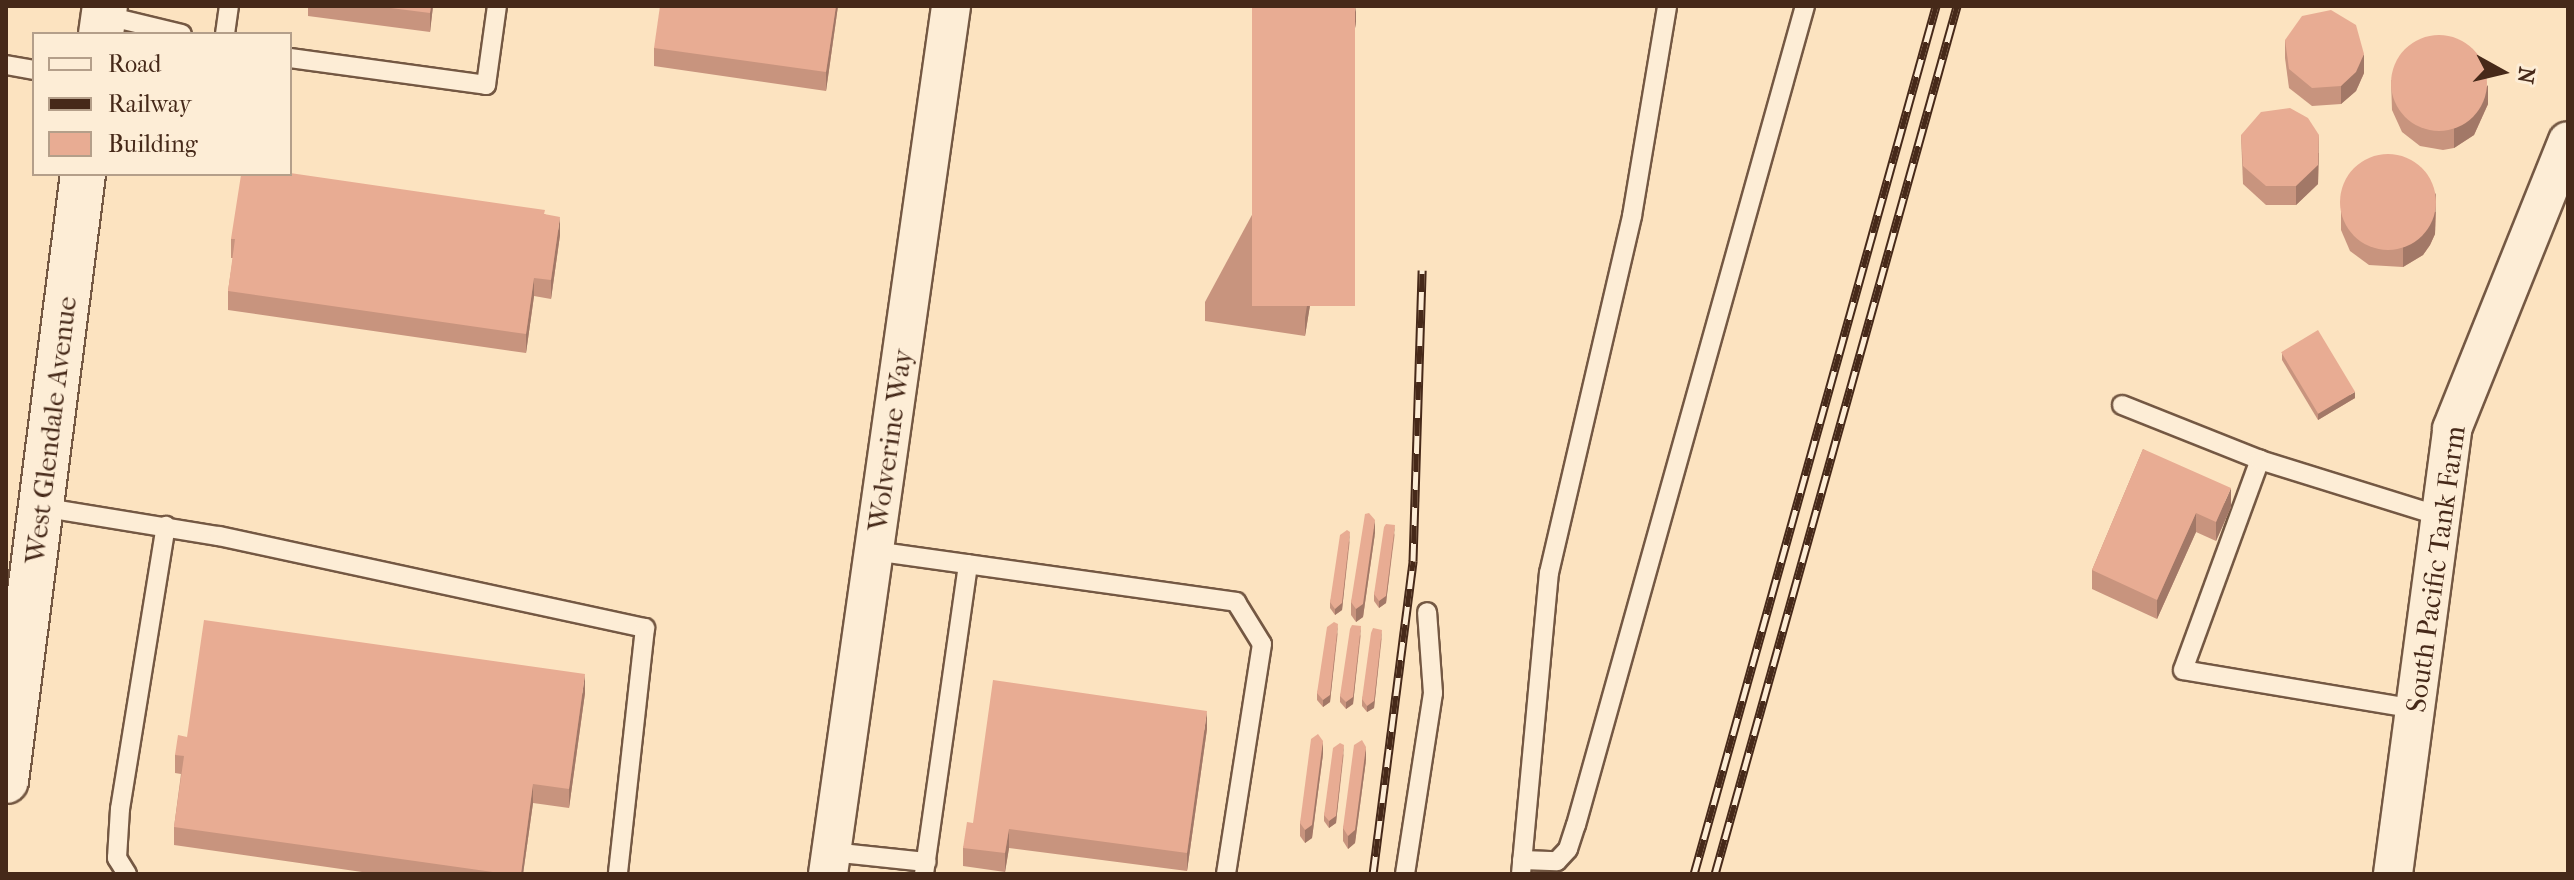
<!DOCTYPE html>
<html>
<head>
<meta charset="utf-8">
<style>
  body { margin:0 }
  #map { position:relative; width:2574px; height:880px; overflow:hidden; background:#fce3c0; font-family:"IM FELL French Canon",serif }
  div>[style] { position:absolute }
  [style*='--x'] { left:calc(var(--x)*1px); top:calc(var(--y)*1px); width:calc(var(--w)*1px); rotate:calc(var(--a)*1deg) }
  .roads { filter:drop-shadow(2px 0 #745843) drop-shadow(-2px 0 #745843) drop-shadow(0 2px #745843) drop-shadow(0 -2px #745843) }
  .service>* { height:18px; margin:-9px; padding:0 9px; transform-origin:9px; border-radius:9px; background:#fdedd6 }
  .minor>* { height:38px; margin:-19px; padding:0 19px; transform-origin:19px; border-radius:19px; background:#fdedd6 }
  .secondary>* { height:44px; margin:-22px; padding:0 22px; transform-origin:22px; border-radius:22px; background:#fdedd6 }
  .rail>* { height:9px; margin-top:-4.5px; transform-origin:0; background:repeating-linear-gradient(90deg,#fdedd6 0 18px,#462919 0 36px); box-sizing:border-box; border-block:2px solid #462919 }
  .wall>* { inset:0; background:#c8947e }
  .shaded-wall>* { inset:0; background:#a27867 }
  .building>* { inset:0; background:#e8ac93; transform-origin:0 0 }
  .round { border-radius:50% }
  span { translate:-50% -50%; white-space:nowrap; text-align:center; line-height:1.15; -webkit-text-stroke:6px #fdedd6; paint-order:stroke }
  .street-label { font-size:28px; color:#462919 }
  .frame { position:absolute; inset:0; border:8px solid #462919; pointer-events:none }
  .legend { position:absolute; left:32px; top:32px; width:260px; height:144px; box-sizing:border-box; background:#fdedd6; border:2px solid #b49f8a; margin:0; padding:10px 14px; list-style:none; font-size:24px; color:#462919 }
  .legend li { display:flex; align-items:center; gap:16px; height:40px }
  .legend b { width:40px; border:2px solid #b49f8a }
  .north { position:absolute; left:2462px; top:32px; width:80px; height:80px; -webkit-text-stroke:6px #fdedd6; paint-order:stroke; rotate:98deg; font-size:22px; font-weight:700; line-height:32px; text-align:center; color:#462919 }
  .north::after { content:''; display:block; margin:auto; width:28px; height:36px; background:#462919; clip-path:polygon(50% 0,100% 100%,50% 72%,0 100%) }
</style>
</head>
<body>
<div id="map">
  <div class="roads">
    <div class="service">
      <div style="--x:103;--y:15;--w:81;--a:13.5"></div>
      <div style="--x:225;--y:34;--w:28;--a:-82"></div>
      <div style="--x:290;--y:58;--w:198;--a:7.8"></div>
      <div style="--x:486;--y:85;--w:80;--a:-82.1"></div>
      <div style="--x:6;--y:65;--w:28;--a:10"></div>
      <div style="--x:2122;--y:405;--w:149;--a:21.7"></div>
      <div style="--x:41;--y:507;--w:180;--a:9.3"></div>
      <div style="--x:219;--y:536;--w:436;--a:12.2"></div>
      <div style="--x:645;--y:628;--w:247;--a:96.3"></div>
      <div style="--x:874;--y:551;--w:366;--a:8"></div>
      <div style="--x:1236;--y:602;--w:49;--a:58.2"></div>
      <div style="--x:1262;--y:644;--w:233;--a:98.9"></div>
      <div style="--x:2415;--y:709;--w:235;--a:-170.5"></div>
      <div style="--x:2183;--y:670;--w:224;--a:-69.9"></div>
      <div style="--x:2260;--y:460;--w:189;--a:17.3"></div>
      <div style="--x:831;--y:852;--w:96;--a:6"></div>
      <div style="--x:1522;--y:860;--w:35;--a:2"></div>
      <div style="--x:1557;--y:861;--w:16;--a:-47"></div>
      <div style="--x:1568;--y:849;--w:25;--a:-72"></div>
      <div style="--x:1576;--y:825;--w:850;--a:-74.38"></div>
      <div style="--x:127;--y:874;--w:19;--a:-122"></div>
      <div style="--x:117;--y:858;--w:49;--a:-86.5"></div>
      <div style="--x:120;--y:809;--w:287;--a:-80.8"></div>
      <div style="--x:924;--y:874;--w:313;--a:-81.9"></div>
      <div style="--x:1405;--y:874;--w:183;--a:-81.2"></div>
      <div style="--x:1433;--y:693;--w:81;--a:-94.2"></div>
      <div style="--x:1521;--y:874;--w:302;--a:-84.7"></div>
      <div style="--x:1549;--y:573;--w:367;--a:-76.9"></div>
      <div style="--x:1632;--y:216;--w:213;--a:-80.5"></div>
    </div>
    <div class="minor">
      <div style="--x:828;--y:874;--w:877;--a:-81.93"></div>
      <div style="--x:2393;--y:874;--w:449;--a:-82.4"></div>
      <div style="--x:2452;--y:429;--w:310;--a:-68.1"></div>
    </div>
    <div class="secondary">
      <div style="--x:101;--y:34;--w:28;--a:-82"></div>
      <div style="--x:6;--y:781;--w:612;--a:-82.77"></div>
    </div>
  </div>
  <div class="rail">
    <div style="--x:1373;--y:874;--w:316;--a:-82.7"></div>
    <div style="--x:1413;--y:561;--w:291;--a:-88.2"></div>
    <div style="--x:1694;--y:874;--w:901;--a:-74.42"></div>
    <div style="--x:1715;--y:874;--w:901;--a:-74.42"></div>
  </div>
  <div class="wall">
    <div style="clip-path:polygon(308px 6px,433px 6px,430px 32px,308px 16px)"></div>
    <div style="clip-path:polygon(838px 6px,826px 91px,654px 66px,654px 48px)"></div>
    <div style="clip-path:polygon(1356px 22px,1305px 336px,1205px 321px,1205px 302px)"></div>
    <div style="clip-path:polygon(2285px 40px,2364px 73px,2356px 91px,2341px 104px,2312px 106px,2289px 88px,2285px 58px)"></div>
    <div style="clip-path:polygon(2391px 80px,2488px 104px,2474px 135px,2454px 148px,2443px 150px,2420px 146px,2402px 132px,2392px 110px)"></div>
    <div style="clip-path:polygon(2241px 135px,2319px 153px,2318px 184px,2296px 205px,2266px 205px,2243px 184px)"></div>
    <div style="clip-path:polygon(2341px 211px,2436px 212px,2435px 234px,2430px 245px,2423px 255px,2403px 267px,2369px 265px,2350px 251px,2341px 230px)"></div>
    <div style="clip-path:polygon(545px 214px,560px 235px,551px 299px,534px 296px,526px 353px,228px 310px,228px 291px,233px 258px,231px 258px,231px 239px)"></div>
    <div style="clip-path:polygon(2282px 353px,2355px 398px,2318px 420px,2282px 360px)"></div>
    <div style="clip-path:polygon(2143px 449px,2231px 507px,2216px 541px,2196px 532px,2157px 619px,2092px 589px,2092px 570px)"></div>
    <div style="clip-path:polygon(1395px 532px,1386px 603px,1379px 608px,1374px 601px,1374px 594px)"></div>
    <div style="clip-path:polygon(1375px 533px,1363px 617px,1356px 622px,1351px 615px,1351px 602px)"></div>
    <div style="clip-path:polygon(1350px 539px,1342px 610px,1335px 615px,1330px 608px,1330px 602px)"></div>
    <div style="clip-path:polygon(1338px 631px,1330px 702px,1323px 707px,1317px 700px,1317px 693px)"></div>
    <div style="clip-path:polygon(1361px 633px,1353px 704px,1346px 709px,1340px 702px,1340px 696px)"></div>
    <div style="clip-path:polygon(1382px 636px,1374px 708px,1367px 712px,1362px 706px,1362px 699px)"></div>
    <div style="clip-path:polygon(585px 693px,569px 808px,533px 803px,523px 874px,376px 874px,174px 845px,174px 827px,181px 774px,175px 773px,175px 755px,187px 737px)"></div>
    <div style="clip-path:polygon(1207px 729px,1187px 871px,1009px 848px,1005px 872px,963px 866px,963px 848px,973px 823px)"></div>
    <div style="clip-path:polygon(1344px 752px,1336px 823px,1329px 828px,1324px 821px,1324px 815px)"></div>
    <div style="clip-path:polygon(1323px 754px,1312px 838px,1305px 843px,1300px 836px,1300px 823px)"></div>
    <div style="clip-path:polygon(1366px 760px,1355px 843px,1348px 849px,1343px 841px,1343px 828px)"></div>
  </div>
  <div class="shaded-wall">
    <div style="clip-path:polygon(431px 6px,433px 6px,430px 32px,430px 13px)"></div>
    <div style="clip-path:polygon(836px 6px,838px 6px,826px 91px,826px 72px)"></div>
    <div style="clip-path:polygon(1356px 6px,1356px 22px,1305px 336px,1305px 318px)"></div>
    <div style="clip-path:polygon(2364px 54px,2364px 73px,2356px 91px,2341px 104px,2341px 86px)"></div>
    <div style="clip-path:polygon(2488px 85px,2488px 104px,2474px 135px,2454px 148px,2454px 129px)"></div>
    <div style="clip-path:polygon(2319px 135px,2318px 184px,2296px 205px,2296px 186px)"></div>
    <div style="clip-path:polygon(2436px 193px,2435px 234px,2430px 245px,2423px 255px,2403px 267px,2403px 248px)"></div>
    <div style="clip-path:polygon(560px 217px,560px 235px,551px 299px,551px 280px)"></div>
    <div style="clip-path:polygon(534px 278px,534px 296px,526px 353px,526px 334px)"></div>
    <div style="clip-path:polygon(2355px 392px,2355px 398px,2318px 420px,2318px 413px)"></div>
    <div style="clip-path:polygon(2231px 488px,2231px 507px,2216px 541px,2216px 522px)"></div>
    <div style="clip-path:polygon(2196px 513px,2196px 532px,2157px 619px,2157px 600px)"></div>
    <div style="clip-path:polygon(1375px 520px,1375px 533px,1363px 617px,1356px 622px,1356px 609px)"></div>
    <div style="clip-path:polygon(1395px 525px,1386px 603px,1379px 608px,1379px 601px)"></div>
    <div style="clip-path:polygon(1350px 532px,1342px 610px,1335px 615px,1335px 609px)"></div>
    <div style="clip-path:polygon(1338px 624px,1330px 702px,1323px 707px,1323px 700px)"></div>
    <div style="clip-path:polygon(1361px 626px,1353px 704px,1346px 709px,1346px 702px)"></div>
    <div style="clip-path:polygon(1382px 630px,1374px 708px,1367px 712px,1367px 706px)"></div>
    <div style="clip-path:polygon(585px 674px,585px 693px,569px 808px,569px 789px)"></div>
    <div style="clip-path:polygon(1207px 711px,1207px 729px,1187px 871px,1187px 853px)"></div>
    <div style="clip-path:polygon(1323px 741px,1323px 754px,1312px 838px,1305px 843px,1305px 830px)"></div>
    <div style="clip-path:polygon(1344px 745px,1336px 823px,1329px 828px,1329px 821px)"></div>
    <div style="clip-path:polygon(1366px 747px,1366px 760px,1355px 843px,1348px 849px,1348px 836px)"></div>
    <div style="clip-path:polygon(533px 784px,533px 803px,523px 874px,521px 874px)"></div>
    <div style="clip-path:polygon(1009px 829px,1009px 848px,1005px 872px,1005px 853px)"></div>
  </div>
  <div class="building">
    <div style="clip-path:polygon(375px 6px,431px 6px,430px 13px)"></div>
    <div style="clip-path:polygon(660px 6px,836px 6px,826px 72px,654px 48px)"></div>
    <div style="left:1252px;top:6px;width:103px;height:300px"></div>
    <div style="clip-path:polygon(2331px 10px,2356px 25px,2364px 54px,2356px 72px,2341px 86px,2312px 88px,2289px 69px,2285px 40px,2302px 16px)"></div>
    <div class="round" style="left:2391px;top:35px;width:96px;height:96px"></div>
    <div style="clip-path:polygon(2290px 108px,2308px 118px,2319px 135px,2318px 165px,2296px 186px,2266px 186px,2243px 166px,2241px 135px,2261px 112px)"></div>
    <div class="round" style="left:2340px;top:154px;width:96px;height:96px"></div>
    <div style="clip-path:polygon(290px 173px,545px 210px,544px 214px,560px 217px,551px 280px,534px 278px,526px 334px,228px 291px,235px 239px,231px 239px,241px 175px)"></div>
    <div style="left:2318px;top:330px;width:72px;height:43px;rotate:59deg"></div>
    <div style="clip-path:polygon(2143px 449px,2231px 488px,2216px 522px,2196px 513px,2157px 600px,2092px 570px)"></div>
    <div style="clip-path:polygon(1369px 513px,1375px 520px,1363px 604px,1356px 609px,1351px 602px,1365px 514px)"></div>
    <div style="clip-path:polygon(1386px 524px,1395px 525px,1386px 596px,1379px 601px,1374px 594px,1384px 527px)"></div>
    <div style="clip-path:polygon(1347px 530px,1350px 532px,1342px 603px,1335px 609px,1330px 602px,1340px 535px)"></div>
    <div style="clip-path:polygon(204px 620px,585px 674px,569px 789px,533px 784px,521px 874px,507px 874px,174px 827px,184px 756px,175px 755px,178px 735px,187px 737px)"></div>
    <div style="clip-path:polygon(1334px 622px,1338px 624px,1330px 695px,1323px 700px,1317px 693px,1327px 627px)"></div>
    <div style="clip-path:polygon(1352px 625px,1361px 626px,1353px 697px,1346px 702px,1340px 696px,1350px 629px)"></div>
    <div style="clip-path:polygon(1373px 628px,1382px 630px,1374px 701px,1367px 706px,1362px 699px,1371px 633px)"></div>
    <div style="clip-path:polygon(993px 680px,1207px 711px,1187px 853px,1009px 829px,1005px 853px,963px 848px,967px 822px,973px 823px)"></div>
    <div style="clip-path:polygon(1318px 734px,1323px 741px,1312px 825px,1305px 830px,1300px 823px,1311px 739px)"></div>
    <div style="clip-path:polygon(1362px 740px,1366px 747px,1355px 830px,1348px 836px,1343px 828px,1354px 745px)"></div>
    <div style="clip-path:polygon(1340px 743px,1344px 745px,1336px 816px,1329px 821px,1324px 815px,1333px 748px)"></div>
  </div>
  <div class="street-label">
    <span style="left:51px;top:430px;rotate:-83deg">West Glendale Avenue</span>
    <span style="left:890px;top:440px;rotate:-82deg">Wolverine Way</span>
    <span style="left:2436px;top:569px;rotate:-82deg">South Pacific Tank Farm</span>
  </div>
  <div class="frame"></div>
  <ul class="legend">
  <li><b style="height:10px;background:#fdedd6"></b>Road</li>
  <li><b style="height:10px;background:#462919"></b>Railway</li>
  <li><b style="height:22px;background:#e8ac93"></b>Building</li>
  </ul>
  <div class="north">N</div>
</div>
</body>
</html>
